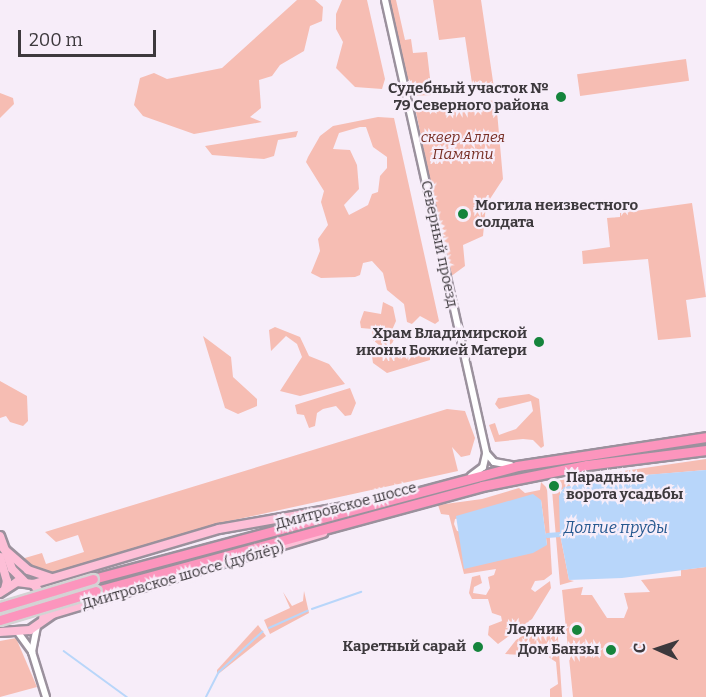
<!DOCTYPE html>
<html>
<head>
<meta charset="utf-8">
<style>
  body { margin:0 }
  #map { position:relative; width:706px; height:697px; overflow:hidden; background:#f7edf9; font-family:Bitter,serif }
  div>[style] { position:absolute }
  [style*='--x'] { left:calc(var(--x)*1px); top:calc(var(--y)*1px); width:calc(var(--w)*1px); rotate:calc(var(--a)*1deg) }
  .green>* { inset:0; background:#f6bdb3; transform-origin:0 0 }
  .water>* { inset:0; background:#b8d6fa }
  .stream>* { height:1.5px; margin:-0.75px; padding:0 0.75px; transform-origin:0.75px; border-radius:0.75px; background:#b8d6fa }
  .canal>* { height:4.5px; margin:-2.25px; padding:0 2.25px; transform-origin:2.25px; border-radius:2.25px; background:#b8d6fa }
  .roads { filter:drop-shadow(2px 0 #9b919d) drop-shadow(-2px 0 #9b919d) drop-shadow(0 2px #9b919d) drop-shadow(0 -2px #9b919d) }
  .minor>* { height:6px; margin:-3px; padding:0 3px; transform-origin:3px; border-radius:3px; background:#fff }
  .major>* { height:8px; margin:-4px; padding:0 4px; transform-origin:4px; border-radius:4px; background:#fdbfd7 }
  .highway>* { height:9px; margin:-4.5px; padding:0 4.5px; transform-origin:4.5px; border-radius:4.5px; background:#fc95bd }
  .bridges { filter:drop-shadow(2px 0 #d4d3d4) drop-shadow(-2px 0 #d4d3d4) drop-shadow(0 2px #d4d3d4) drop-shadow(0 -2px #d4d3d4) }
  .highway-bridge>* { height:9px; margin:-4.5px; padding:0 4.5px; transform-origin:4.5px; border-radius:4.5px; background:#fc95bd }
  .dots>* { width:16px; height:16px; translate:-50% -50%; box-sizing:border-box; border:3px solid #f7edf9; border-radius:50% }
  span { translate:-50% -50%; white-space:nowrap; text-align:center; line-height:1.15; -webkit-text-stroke:4.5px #f7edf9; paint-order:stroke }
  .poi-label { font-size:15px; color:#3d393d; font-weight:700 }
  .right { translate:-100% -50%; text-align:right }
  .left { translate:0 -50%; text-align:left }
  .park-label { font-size:15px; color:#782f25; font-style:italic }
  .street-label { font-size:15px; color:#3d393d }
  .water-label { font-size:16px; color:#26588f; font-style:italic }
  .north { position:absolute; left:628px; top:619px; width:60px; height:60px; -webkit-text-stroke:4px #f7edf9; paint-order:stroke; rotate:273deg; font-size:16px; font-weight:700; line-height:24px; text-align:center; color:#3d393d }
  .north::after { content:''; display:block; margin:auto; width:21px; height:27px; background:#3d393d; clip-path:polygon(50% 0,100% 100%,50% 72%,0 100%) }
  .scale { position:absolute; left:18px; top:30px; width:138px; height:27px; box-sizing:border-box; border:3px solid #3d393d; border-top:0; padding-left:8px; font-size:18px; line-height:21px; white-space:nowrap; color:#3d393d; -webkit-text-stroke:4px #f7edf9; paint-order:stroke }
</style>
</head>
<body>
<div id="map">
  <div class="green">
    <div style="clip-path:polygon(297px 0,315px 0,323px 7px,322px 21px,310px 26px,304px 51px,280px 65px,272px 76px,259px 80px,261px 108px,250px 117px,262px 122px,194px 134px,143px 116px,134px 105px,140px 78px,154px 73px,167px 79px,222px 68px)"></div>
    <div style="clip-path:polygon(342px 0,367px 0,385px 79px,382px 89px,355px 87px,336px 68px,343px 42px,336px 29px,336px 14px)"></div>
    <div style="clip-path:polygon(388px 0,396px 0,405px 40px,411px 39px,413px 53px,427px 52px,432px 95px,409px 96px)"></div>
    <div style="clip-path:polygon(433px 0,481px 0,494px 88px,473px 90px,465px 37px,439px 40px)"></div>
    <div style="left:686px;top:59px;width:22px;height:110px;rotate:82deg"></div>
    <div style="clip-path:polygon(0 93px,13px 98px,14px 104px,0 118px)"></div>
    <div style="clip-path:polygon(496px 100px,503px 179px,486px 205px,483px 236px,463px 245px,465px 266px,450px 277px,416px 112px)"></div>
    <div style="clip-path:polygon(evenodd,378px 117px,394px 118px,439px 321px,435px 324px,420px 316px,412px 324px,407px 322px,404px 304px,387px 290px,383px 273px,372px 261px,363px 263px,360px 275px,355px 277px,321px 278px,311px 273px,320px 251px,318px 239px,328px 225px,321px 202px,324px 191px,306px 162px,308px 157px,320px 136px,333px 126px,378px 117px,360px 127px,366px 127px,373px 147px,387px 157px,387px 168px,380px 176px,378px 192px,372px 194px,368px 205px,349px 215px,344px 205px,359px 189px,357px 165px,350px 150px,333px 149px,339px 133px,360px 127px)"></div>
    <div style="clip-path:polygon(298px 131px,296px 137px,278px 140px,274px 156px,264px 159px,212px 155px,205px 146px)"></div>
    <div style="clip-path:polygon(692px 203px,706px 297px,686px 300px,691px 337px,658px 340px,648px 259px,583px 264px,582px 251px,610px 247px,607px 218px,620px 217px,620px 213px)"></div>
    <div style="clip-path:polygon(383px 302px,393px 307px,396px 321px,392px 330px,394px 341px,385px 350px,373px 340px,372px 329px,361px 328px,360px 322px,364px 311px,381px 314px)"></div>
    <div style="clip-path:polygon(275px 327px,300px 337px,309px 356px,329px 364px,345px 384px,300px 396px,280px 391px,302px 357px,297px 344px,286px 336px,271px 351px,269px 330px)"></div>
    <div style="clip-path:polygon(203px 336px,231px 357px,233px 377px,257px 399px,257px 406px,238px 414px,225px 408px)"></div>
    <div style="clip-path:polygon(413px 347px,432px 355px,430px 360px,387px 373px,373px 363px,372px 357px,397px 356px)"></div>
    <div style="clip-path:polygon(0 381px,27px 396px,28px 421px,23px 426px,10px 422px,6px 416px,0 418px)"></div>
    <div style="clip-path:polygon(350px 388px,356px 403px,351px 415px,345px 416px,336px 406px,323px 409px,317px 413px,315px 426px,309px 428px,304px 415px,297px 414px,295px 405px)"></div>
    <div style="clip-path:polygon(529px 394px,539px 399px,544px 446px,541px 448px,533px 440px,523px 439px,495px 442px,489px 425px,495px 423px,499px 435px,516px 429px,533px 411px,531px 401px,499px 409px,495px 404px,498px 398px)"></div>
    <div style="clip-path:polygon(447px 409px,465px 411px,475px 438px,470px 455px,461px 457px,452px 447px,458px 471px,225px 522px,47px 574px,18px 560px,42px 553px,46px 564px,84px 552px,78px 535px,56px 542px,45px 532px)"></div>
    <div style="clip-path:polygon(706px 459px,706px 470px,600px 479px,560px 490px,560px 534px,569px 580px,574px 581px,560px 585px,552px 490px,555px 481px)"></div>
    <div style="clip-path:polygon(evenodd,541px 482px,547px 488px,552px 574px,544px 580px,535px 581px,531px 589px,535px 592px,550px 581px,551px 588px,532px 619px,498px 644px,488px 635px,489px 626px,502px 621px,501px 616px,492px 613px,488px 599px,472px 599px,469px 593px,472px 577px,480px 575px,482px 583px,474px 587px,473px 593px,486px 595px,490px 588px,488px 577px,494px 575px,496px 569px,464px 574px,449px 515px,441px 514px,438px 505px,482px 499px,519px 488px,525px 493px,540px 490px,541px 482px,541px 500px,547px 545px,457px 531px,454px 524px,455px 519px,541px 500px)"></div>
    <div style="clip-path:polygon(706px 567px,706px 697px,573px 697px,562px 590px,583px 587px,581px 595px,592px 595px,607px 618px,624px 618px,628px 608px,624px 593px,650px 592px,641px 580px,681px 576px,681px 570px)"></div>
    <div style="clip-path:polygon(304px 591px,309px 613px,270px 634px,264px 620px,290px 608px,283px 592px,292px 606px,303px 601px)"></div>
    <div style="clip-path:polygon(557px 623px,562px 697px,550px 697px,550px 689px,558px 684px,556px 662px,536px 649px,523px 655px,505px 654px,516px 640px,527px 633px,537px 634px)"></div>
    <div style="clip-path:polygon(258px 625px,266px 636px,217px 675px,217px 670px)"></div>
    <div style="clip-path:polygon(16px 638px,37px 687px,0 697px,0 641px)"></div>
  </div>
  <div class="water">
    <div style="clip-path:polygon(706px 470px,706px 567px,622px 578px,569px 580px,560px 534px,559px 496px,564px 487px,620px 477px)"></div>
    <div style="clip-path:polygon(533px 494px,541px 500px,547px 545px,533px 553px,464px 569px,456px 516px)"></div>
  </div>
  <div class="stream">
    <div style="--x:312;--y:609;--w:52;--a:-19.1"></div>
    <div style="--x:269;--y:628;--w:42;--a:-24.1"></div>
    <div style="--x:64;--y:651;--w:78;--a:36.1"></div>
    <div style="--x:206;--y:697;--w:28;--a:-63"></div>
    <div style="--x:219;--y:672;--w:59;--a:-42.9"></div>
  </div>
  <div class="canal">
    <div style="--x:547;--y:535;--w:13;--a:-4"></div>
  </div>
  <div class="roads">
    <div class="minor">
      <div style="--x:385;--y:0;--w:464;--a:77.4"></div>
      <div style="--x:486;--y:453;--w:12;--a:48"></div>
      <div style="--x:494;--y:462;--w:17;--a:10"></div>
      <div style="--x:471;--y:476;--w:15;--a:-37"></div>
      <div style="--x:483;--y:467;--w:13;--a:-77"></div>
      <div style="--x:17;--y:631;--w:26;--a:54"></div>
      <div style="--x:32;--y:652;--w:47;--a:72.7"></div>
      <div style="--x:32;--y:652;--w:25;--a:-79"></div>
    </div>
    <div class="major">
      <div style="--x:0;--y:536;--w:35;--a:70"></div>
      <div style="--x:12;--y:569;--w:18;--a:45"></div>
      <div style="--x:4;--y:549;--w:32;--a:41"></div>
      <div style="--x:28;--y:570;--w:24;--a:19"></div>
      <div style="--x:0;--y:557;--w:25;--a:74"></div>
      <div style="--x:7;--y:581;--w:8;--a:104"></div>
      <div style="--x:33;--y:584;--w:18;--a:49"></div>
      <div style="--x:45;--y:598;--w:22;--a:95"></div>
      <div style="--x:0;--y:593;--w:20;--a:-33"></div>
      <div style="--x:17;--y:582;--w:16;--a:7"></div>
      <div style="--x:33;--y:584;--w:194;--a:-16.5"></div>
      <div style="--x:219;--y:529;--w:149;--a:-10"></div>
      <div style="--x:0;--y:632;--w:30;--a:-4"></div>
      <div style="--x:30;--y:630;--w:28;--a:-35"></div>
      <div style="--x:53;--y:614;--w:282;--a:-16.7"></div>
    </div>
    <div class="highway">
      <div style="--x:93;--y:579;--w:439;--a:-14.9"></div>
      <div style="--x:517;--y:466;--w:191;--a:-8.7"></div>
      <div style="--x:96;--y:591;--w:400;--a:-15.2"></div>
      <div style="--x:482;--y:486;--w:107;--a:-11.3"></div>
      <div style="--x:587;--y:465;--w:120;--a:-7.2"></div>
    </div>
  </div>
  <div class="bridges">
    <div class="highway-bridge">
      <div style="--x:0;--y:607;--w:97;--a:-16.8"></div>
      <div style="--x:0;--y:620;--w:100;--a:-16.8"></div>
    </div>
  </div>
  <div class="dots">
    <div style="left:561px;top:97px;background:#15843c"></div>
    <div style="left:463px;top:214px;background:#15843c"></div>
    <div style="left:539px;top:342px;background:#15843c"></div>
    <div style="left:554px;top:486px;background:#15843c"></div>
    <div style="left:577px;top:630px;background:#15843c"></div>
    <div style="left:478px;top:647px;background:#15843c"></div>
    <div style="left:611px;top:650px;background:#15843c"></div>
  </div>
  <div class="poi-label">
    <span class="right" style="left:549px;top:97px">Судебный участок №<br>79 Северного района</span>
    <span class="left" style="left:475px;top:214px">Могила неизвестного<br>солдата</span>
    <span class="right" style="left:527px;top:342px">Храм Владимирской<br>иконы Божией Матери</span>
    <span class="left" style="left:566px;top:486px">Парадные<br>ворота усадьбы</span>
    <span class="right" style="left:565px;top:630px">Ледник</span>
    <span class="right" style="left:466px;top:647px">Каретный сарай</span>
    <span class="right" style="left:599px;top:650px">Дом Банзы</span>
  </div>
  <div class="park-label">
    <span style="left:463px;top:146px">сквер Аллея<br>Памяти</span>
  </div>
  <div class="street-label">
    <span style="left:439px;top:244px;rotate:78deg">Северный проезд</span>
    <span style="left:346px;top:506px;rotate:-15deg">Дмитровское шоссе</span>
    <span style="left:183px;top:576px;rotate:-16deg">Дмитровское шоссе (дублёр)</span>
  </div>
  <div class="water-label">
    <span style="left:616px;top:528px">Долгие пруды</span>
  </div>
  <div class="north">С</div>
  <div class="scale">200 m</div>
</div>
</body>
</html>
